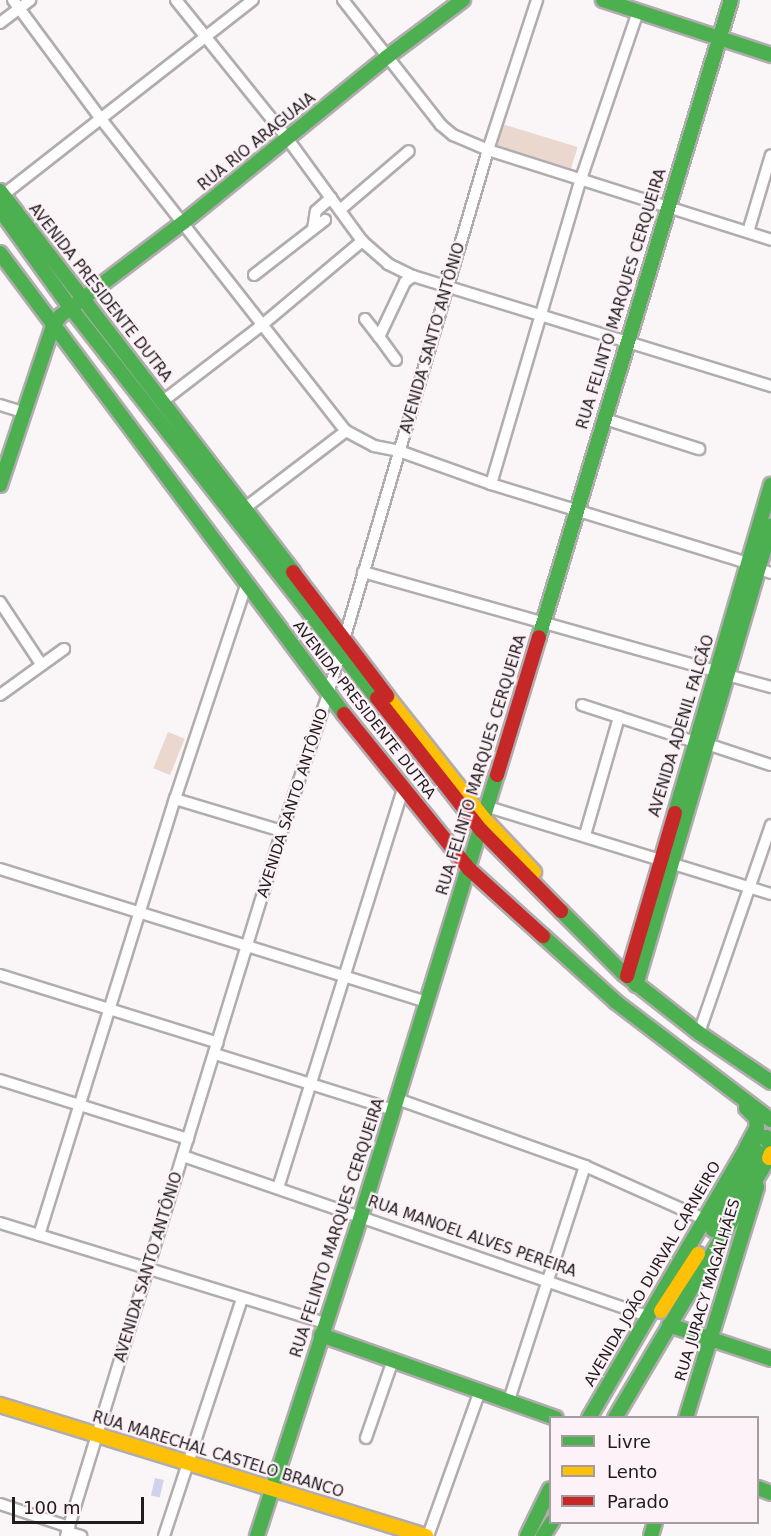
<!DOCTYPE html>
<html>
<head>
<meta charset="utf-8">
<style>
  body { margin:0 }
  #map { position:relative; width:771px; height:1536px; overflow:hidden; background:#faf5f7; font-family:"DejaVu Sans",sans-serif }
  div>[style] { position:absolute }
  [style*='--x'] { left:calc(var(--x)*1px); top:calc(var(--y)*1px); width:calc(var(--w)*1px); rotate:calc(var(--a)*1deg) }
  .green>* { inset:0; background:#ead7cd; transform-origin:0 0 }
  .water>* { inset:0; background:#d0d1ea; transform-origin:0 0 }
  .roads { filter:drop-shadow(2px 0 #b1acae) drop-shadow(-2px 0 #b1acae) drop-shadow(0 2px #b1acae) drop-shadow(0 -2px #b1acae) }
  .street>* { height:10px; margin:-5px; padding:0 5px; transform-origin:5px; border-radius:5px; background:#fefefe }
  .fast>* { height:14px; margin:-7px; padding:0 7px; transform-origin:7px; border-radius:7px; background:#4caf50 }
  .slow>* { height:14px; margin:-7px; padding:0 7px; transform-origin:7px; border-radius:7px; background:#ffc107 }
  .jam>* { height:14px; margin:-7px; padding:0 7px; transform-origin:7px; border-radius:7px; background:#c62828 }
  span { translate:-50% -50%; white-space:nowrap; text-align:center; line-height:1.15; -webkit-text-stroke:4.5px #fdf2f7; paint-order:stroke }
  .street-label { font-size:15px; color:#201c1e }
  .legend { position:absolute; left:549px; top:1416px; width:210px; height:108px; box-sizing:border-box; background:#fdf2f7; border:2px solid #a59ca0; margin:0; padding:8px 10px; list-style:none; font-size:18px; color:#201c1e }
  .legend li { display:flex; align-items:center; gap:12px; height:30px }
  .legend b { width:30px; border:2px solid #a59ca0 }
  .scale { position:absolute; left:12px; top:1497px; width:132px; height:27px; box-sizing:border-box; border:3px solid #201c1e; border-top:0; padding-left:8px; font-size:18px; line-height:21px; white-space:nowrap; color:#201c1e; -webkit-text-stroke:4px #fdf2f7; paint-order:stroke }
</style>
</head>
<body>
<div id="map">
  <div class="green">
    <div style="left:502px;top:124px;width:79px;height:22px;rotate:17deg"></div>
    <div style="left:168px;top:732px;width:18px;height:39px;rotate:22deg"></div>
  </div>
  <div class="water">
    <div style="left:155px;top:1478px;width:9px;height:18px;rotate:13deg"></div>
  </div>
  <div class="roads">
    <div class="street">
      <div style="--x:13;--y:0;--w:148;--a:53.5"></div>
      <div style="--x:101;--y:119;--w:397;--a:51.9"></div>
      <div style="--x:346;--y:431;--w:32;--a:28"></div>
      <div style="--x:374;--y:446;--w:25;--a:11"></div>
      <div style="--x:399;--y:451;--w:98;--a:19.7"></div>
      <div style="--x:491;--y:484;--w:269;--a:17.1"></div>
      <div style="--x:176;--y:0;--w:177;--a:51.2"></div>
      <div style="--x:287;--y:138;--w:127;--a:53.9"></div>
      <div style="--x:362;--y:241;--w:35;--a:41"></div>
      <div style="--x:388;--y:264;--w:28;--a:26"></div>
      <div style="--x:413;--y:276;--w:375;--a:17.1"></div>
      <div style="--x:343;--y:0;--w:159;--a:51.9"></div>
      <div style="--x:441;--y:125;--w:16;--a:40"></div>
      <div style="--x:453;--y:135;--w:38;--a:23"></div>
      <div style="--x:488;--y:150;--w:297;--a:17.6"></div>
      <div style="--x:0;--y:23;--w:38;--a:-37"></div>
      <div style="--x:3;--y:195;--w:317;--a:-38"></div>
      <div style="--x:341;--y:209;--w:89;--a:-40.5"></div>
      <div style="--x:313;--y:229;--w:18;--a:-81"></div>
      <div style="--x:316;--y:211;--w:20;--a:-41"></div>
      <div style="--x:748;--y:232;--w:80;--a:-73.4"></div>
      <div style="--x:254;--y:275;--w:90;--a:-37.8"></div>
      <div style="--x:365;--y:319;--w:23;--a:52"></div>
      <div style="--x:396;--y:360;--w:29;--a:-126"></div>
      <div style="--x:379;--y:337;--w:61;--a:-64.7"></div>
      <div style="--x:405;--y:282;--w:10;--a:-37"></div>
      <div style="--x:163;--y:401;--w:125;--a:-37.5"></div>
      <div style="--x:262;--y:325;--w:131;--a:-40"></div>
      <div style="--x:0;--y:405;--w:24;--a:17"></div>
      <div style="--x:605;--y:419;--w:99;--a:17.7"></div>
      <div style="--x:491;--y:484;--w:318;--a:-73.6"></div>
      <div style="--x:581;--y:179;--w:176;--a:-71.2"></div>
      <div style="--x:241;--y:511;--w:132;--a:-37.3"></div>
      <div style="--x:758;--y:569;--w:14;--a:17"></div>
      <div style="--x:363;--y:572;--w:367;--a:15.7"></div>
      <div style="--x:0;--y:602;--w:74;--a:56.5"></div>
      <div style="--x:727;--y:675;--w:46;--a:15.3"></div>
      <div style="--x:0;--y:695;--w:79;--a:-35.7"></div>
      <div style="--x:582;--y:705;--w:119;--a:18.1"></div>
      <div style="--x:707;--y:744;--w:67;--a:18.2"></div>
      <div style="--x:175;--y:799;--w:112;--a:16.7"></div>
      <div style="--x:488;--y:807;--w:296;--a:17.1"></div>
      <div style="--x:585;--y:835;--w:123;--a:-73.9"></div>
      <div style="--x:0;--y:869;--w:447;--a:17.3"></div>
      <div style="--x:0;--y:975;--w:228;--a:17.3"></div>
      <div style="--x:699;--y:1033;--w:220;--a:-70.9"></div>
      <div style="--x:215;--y:1054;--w:188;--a:17.4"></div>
      <div style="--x:0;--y:1080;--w:197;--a:17.4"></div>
      <div style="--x:397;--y:1099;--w:200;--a:19.6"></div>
      <div style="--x:585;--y:1166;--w:130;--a:24"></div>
      <div style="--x:183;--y:1156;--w:491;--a:19"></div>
      <div style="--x:278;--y:1188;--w:417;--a:-72.6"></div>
      <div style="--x:0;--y:1223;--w:340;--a:17.1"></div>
      <div style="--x:39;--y:1235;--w:457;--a:-72.7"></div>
      <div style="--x:175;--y:799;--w:228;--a:-71.6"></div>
      <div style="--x:509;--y:1400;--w:246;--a:-72"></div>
      <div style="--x:366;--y:1438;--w:83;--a:-70.9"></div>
      <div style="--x:0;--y:1504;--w:73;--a:18.4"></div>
      <div style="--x:67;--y:1532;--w:15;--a:16"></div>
      <div style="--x:66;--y:1536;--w:737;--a:-72.97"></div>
      <div style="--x:282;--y:831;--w:145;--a:-71.4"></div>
      <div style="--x:328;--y:694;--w:567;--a:-73.61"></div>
      <div style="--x:488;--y:150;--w:158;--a:-71.9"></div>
      <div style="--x:164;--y:1536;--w:250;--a:-71.8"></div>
      <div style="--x:428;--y:1536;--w:154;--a:-70.3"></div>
    </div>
    <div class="fast">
      <div style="--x:603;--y:0;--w:177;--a:18.1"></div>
      <div style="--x:0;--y:191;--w:481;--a:52.4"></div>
      <div style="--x:0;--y:210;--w:120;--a:54.2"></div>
      <div style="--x:70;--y:307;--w:497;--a:51.9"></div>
      <div style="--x:0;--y:253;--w:575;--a:53.27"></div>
      <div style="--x:0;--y:485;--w:168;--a:-71.6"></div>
      <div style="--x:53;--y:326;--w:12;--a:-55"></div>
      <div style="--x:60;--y:316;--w:156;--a:-37.2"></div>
      <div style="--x:184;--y:222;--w:262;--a:-39.1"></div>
      <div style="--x:387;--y:57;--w:95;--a:-36.9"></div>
      <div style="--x:539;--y:637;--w:665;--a:-73.23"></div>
      <div style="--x:675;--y:813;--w:342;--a:-73.7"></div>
      <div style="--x:561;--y:911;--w:89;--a:45"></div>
      <div style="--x:624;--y:974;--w:95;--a:38.2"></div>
      <div style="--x:699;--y:1033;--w:87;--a:34.2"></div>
      <div style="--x:543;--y:936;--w:98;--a:42.1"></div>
      <div style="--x:616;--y:1002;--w:195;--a:37.3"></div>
      <div style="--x:636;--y:985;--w:479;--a:-73.6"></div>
      <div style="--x:746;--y:1108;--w:14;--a:45"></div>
      <div style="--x:756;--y:1118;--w:9;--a:84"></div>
      <div style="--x:757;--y:1127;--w:21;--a:118"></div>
      <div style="--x:713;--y:1230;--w:90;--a:-60.6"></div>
      <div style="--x:669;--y:1325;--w:108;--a:18.4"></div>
      <div style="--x:321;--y:1335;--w:249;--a:19.5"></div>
      <div style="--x:589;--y:1418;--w:315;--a:-59.8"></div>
      <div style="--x:747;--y:1146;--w:15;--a:-37"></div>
      <div style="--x:759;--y:1137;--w:7;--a:0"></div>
      <div style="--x:766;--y:1137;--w:10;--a:66"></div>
      <div style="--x:770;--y:1146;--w:15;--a:101"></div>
      <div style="--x:767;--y:1161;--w:299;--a:120.6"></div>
      <div style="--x:686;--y:1418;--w:242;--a:-72.9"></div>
      <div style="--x:758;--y:1488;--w:14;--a:21"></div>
      <div style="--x:257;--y:1536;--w:336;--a:-72"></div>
      <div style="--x:361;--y:1216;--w:461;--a:-72.9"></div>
      <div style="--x:527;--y:1536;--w:52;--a:-63.9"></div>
      <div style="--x:543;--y:1536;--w:17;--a:-57"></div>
      <div style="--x:651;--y:1536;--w:15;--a:-74"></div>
    </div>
    <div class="slow">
      <div style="--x:387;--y:696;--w:157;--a:51.7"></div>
      <div style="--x:484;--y:819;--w:73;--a:46.7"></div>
      <div style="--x:769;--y:1158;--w:5;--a:-68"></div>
      <div style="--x:661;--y:1311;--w:68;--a:-57"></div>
      <div style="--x:0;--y:1405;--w:446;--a:17.1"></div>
    </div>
    <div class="jam">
      <div style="--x:293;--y:572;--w:156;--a:52.8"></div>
      <div style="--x:377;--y:698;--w:168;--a:51.8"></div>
      <div style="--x:481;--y:830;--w:114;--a:45.4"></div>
      <div style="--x:344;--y:714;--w:199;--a:51.1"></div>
      <div style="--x:469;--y:869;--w:100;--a:42.2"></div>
      <div style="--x:497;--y:775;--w:144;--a:-73.1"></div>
      <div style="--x:627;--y:976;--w:170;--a:-73.6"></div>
    </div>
  </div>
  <div class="street-label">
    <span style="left:257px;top:142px;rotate:-39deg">RUA RIO ARAGUAIA</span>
    <span style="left:100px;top:293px;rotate:52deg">AVENIDA PRESIDENTE DUTRA</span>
    <span style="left:622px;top:299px;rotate:-73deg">RUA FELINTO MARQUES CERQUEIRA</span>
    <span style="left:433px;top:338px;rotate:-74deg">AVENIDA SANTO ANTÔNIO</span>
    <span style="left:364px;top:710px;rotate:52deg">AVENIDA PRESIDENTE DUTRA</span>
    <span style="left:682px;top:726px;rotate:-73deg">AVENIDA ADENIL FALCÃO</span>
    <span style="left:482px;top:765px;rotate:-73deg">RUA FELINTO MARQUES CERQUEIRA</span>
    <span style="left:293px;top:803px;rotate:-72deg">AVENIDA SANTO ANTÔNIO</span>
    <span style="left:338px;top:1228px;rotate:-72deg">RUA FELINTO MARQUES CERQUEIRA</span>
    <span style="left:472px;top:1237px;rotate:19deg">RUA MANOEL ALVES PEREIRA</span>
    <span style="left:149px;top:1267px;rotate:-73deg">AVENIDA SANTO ANTÔNIO</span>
    <span style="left:653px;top:1274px;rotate:-60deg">AVENIDA JOÃO DURVAL CARNEIRO</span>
    <span style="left:708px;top:1290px;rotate:-73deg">RUA JURACY MAGALHÃES</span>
    <span style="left:218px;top:1455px;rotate:17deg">RUA MARECHAL CASTELO BRANCO</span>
  </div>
  <ul class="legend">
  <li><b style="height:8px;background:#4caf50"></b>Livre</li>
  <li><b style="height:8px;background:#ffc107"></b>Lento</li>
  <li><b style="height:8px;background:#c62828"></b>Parado</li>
  </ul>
  <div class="scale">100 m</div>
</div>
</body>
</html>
